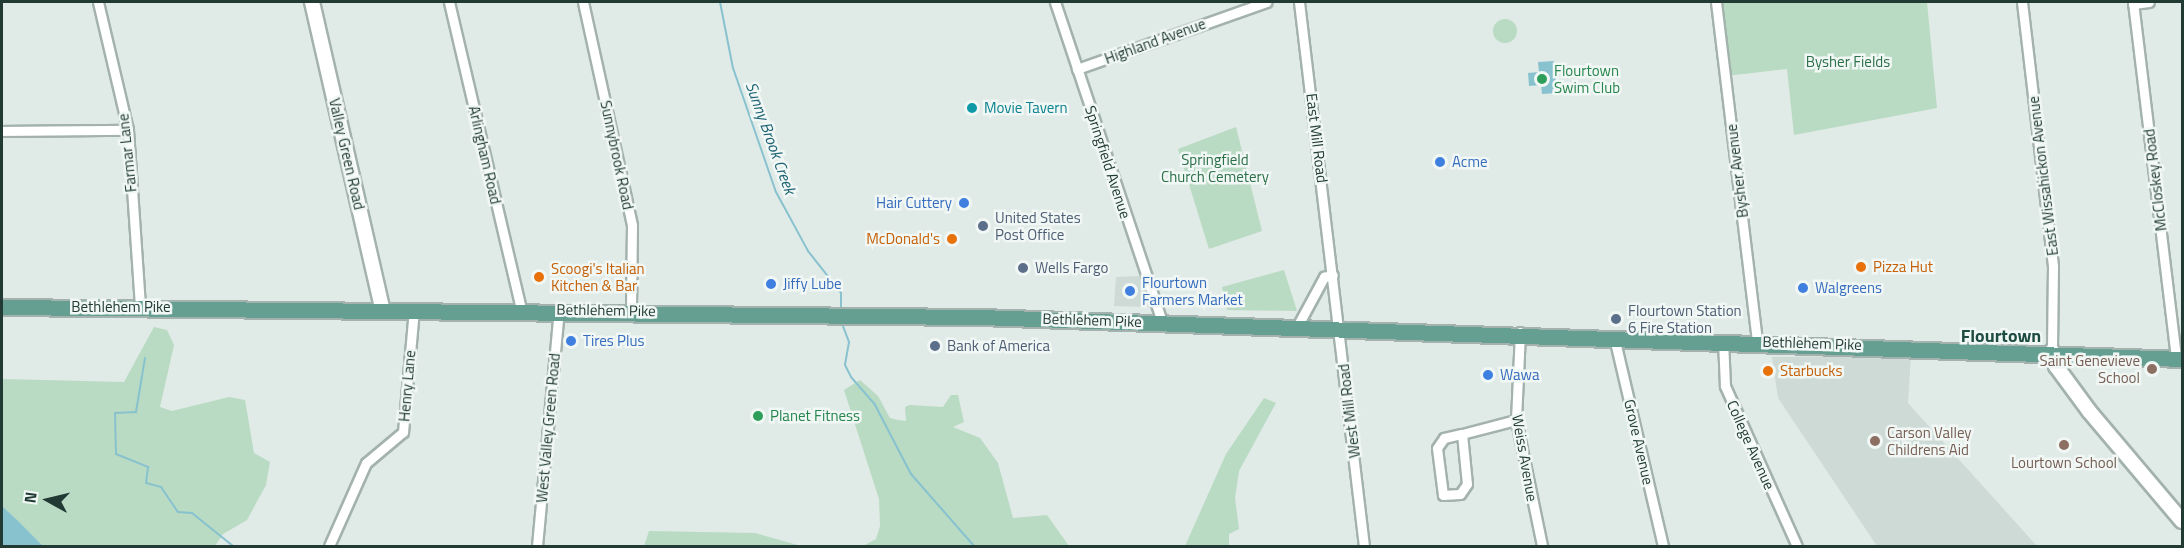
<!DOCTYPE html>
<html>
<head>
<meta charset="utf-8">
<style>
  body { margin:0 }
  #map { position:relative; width:2184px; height:548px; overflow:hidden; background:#e0eae6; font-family:"Titillium Web",sans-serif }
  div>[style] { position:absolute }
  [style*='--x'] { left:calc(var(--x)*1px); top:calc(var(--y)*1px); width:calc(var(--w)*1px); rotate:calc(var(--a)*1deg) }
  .built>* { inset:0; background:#cedad5 }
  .green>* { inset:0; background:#b9dbc3 }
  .round { border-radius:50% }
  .water>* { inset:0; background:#88c2cf }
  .stream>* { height:2px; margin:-1px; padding:0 1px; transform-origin:1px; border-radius:1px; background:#88c2cf }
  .roads { filter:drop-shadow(2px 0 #a3b2ad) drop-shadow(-2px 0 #a3b2ad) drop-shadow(0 2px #a3b2ad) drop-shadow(0 -2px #a3b2ad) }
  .street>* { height:9px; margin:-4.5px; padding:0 4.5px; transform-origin:4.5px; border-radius:4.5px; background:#fff }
  .secondary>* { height:14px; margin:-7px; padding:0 7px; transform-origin:7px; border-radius:7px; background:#fff }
  .primary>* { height:15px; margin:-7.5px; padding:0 7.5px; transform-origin:7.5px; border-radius:7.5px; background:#659f92 }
  .dots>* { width:16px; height:16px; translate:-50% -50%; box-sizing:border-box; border:3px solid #f0f7f4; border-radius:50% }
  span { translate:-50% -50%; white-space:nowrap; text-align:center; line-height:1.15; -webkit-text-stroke:5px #f0f7f4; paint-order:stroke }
  .street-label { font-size:15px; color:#213a34 }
  .park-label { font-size:15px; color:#2c7049 }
  .leisure-label { font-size:15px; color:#27864d }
  .left { translate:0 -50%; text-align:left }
  .culture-label { font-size:15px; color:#0d838f }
  .shop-label { font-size:15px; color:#366cbe }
  .right { translate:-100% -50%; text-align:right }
  .service-label { font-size:15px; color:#4e5e75 }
  .food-label { font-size:15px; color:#c56008 }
  .education-label { font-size:15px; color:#785e54 }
  .water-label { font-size:16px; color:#1d6374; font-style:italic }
  .quarter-label { font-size:18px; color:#1e4c42; font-weight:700 }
  .frame { position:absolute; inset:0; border:3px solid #213a34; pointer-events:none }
  .north { position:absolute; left:18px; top:470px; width:60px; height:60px; -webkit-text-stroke:4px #f0f7f4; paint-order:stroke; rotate:278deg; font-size:16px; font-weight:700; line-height:24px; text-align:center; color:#213a34 }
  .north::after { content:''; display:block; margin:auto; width:21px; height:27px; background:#213a34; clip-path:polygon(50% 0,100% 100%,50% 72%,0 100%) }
</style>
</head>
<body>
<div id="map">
  <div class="built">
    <div style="clip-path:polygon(1140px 276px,1148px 307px,1114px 306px,1116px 277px)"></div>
    <div style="clip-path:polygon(1911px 355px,1908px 403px,2037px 546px,1877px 546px,1778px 398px,1772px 357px)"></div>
  </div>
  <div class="green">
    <div style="clip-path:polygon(1716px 2px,1927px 2px,1937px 108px,1794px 135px,1787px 69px,1726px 76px)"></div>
    <div class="round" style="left:1493px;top:19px;width:24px;height:24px"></div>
    <div style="clip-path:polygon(1236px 127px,1262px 231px,1209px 249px,1178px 149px)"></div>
    <div style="clip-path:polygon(1284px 270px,1297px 311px,1227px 310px,1222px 287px)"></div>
    <div style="clip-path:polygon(154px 327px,167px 330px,174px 345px,160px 407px,172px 411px,229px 397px,245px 400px,254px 453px,270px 462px,266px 485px,247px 520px,223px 534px,215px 546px,43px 546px,2px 506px,2px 379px,124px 382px)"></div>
    <div style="clip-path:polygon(860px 380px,878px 396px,890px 418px,898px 420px,906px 421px,905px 407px,910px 405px,943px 407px,951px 395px,958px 395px,964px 422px,953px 427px,980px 438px,998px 463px,1013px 518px,1047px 515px,1069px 546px,863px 546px,876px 539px,880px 526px,879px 499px,844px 390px)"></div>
    <div style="clip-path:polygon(1264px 398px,1276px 403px,1239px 471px,1235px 498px,1239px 529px,1229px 534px,1229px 546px,1185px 546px,1226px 454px)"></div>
    <div style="clip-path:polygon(649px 531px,755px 533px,801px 546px,644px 546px)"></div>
  </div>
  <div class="water">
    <div style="clip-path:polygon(1554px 61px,1557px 93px,1542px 94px,1541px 85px,1529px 86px,1528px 73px,1539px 72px,1538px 62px)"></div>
    <div style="clip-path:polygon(2px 506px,17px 520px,43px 546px,2px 546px)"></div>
  </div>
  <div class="stream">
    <div style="--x:720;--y:2;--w:67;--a:78.9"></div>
    <div style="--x:733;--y:68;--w:131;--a:70.9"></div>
    <div style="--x:776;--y:192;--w:67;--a:61.5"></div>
    <div style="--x:808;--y:251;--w:53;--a:51.8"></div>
    <div style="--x:841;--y:293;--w:16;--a:90"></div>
    <div style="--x:841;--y:321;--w:22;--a:69"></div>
    <div style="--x:849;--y:342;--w:23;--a:100"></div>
    <div style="--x:845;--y:365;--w:13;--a:63"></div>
    <div style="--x:851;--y:377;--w:35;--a:49"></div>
    <div style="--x:874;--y:403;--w:80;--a:62.5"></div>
    <div style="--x:911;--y:474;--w:96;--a:48.8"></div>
    <div style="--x:145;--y:358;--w:55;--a:99.5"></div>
    <div style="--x:136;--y:412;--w:21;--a:177"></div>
    <div style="--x:115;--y:413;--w:41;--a:88.6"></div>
    <div style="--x:116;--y:454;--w:35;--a:22"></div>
    <div style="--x:148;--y:467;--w:16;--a:97"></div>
    <div style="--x:146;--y:483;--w:16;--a:15"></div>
    <div style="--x:161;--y:487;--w:30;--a:56"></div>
    <div style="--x:178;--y:512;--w:14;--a:4"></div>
    <div style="--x:192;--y:513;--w:53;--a:38.8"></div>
  </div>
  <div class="roads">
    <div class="street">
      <div style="--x:98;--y:2;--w:131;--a:76.8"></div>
      <div style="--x:128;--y:130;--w:177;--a:86.1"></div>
      <div style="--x:449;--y:2;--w:315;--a:76.8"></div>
      <div style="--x:583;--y:2;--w:228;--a:77.6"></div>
      <div style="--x:632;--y:225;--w:85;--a:90.7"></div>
      <div style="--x:1055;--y:2;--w:337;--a:71.5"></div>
      <div style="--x:1299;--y:2;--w:548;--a:83.19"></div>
      <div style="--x:1716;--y:2;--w:341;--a:83.1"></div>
      <div style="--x:2022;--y:2;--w:266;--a:83.3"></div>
      <div style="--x:2053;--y:266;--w:85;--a:90.7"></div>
      <div style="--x:2133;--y:2;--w:360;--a:83.1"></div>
      <div style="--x:2133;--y:4;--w:16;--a:-7"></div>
      <div style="--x:1077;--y:69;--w:201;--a:-19.5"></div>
      <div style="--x:2;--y:131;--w:126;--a:-0.5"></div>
      <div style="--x:1298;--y:325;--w:55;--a:-61.6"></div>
      <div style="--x:1324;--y:277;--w:9;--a:-13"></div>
      <div style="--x:1520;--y:332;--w:88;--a:92.6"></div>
      <div style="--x:1516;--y:420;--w:129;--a:78.3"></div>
      <div style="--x:1614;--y:337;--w:215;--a:76.8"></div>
      <div style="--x:1723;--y:340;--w:46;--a:87.5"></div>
      <div style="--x:1725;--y:386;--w:175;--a:65.8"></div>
      <div style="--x:1462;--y:434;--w:50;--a:84.3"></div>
      <div style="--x:1467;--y:484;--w:12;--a:125"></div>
      <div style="--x:1460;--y:494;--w:17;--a:177"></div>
      <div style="--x:1443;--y:495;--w:47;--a:-97.3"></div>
      <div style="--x:1437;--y:448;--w:12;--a:-55"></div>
      <div style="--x:1444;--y:438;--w:18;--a:-13"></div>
      <div style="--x:1462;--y:434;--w:56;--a:-14.5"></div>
      <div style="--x:329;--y:546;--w:91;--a:-66"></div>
      <div style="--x:366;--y:463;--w:48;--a:-40"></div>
      <div style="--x:403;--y:432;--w:123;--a:-84.9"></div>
      <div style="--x:537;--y:546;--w:237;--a:-84.7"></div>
    </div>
    <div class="secondary">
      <div style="--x:312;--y:2;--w:313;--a:77.1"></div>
      <div style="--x:2052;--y:351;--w:16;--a:75"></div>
      <div style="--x:2056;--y:366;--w:56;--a:53.7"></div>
      <div style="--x:2089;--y:411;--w:144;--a:49.8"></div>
    </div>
    <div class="primary">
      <div style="--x:2;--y:307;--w:978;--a:0.59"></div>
      <div style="--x:980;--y:317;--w:1203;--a:2"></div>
    </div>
  </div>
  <div class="dots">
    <div style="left:1542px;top:79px;background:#2e9e5b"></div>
    <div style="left:972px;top:108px;background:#0f9aa8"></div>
    <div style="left:1440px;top:162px;background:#3f7fe0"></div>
    <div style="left:964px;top:203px;background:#3f7fe0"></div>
    <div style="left:983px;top:226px;background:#5c6f8a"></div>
    <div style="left:952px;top:239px;background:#e8710a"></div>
    <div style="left:1861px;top:267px;background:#e8710a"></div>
    <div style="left:1023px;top:268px;background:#5c6f8a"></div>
    <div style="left:539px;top:277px;background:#e8710a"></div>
    <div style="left:771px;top:284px;background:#3f7fe0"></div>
    <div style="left:1803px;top:288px;background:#3f7fe0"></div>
    <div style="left:1130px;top:291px;background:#3f7fe0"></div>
    <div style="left:1616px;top:319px;background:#5c6f8a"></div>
    <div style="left:571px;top:341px;background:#3f7fe0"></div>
    <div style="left:935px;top:346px;background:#5c6f8a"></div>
    <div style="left:2152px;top:369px;background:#8d6e63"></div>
    <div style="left:1768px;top:371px;background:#e8710a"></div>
    <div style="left:1488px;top:375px;background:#3f7fe0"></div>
    <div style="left:758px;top:416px;background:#2e9e5b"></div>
    <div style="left:1875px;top:441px;background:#8d6e63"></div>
    <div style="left:2064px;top:445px;background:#8d6e63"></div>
  </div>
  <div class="street-label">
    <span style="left:1155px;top:41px;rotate:-20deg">Highland Avenue</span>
    <span style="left:1317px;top:138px;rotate:83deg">East Mill Road</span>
    <span style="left:127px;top:153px;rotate:-96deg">Farmar Lane</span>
    <span style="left:347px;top:154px;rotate:77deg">Valley Green Road</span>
    <span style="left:485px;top:155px;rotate:77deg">Arlingham Road</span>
    <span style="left:617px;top:155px;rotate:78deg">Sunnybrook Road</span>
    <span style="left:1108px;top:162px;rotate:72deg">Springfield Avenue</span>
    <span style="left:1737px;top:171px;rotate:-97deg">Bysher Avenue</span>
    <span style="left:2043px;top:176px;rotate:-97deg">East Wissahickon Avenue</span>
    <span style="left:2155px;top:180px;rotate:-97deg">McCloskey Road</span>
    <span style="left:121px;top:307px">Bethlehem Pike</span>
    <span style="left:606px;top:310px;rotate:1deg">Bethlehem Pike</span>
    <span style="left:1092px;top:320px;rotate:2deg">Bethlehem Pike</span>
    <span style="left:1812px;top:343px;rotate:2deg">Bethlehem Pike</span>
    <span style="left:407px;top:386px;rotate:-85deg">Henry Lane</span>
    <span style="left:1349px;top:411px;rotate:-97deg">West Mill Road</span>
    <span style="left:548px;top:428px;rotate:-85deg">West Valley Green Road</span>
    <span style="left:1639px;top:442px;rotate:77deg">Grove Avenue</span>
    <span style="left:1751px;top:445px;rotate:66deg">College Avenue</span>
    <span style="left:1525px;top:458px;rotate:80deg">Weiss Avenue</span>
  </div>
  <div class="park-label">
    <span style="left:1848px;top:62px">Bysher Fields</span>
    <span style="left:1215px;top:168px">Springfield<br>Church Cemetery</span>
  </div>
  <div class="leisure-label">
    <span class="left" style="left:1554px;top:79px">Flourtown<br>Swim Club</span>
    <span class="left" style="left:770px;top:416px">Planet Fitness</span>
  </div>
  <div class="culture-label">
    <span class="left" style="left:984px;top:108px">Movie Tavern</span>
  </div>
  <div class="shop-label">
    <span class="left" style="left:1452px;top:162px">Acme</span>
    <span class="right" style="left:952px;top:203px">Hair Cuttery</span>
    <span class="left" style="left:1142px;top:291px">Flourtown<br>Farmers Market</span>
    <span class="left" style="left:783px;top:284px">Jiffy Lube</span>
    <span class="left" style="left:1815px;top:288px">Walgreens</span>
    <span class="left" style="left:583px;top:341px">Tires Plus</span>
    <span class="left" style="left:1500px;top:375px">Wawa</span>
  </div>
  <div class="service-label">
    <span class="left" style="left:995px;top:226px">United States<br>Post Office</span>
    <span class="left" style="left:1035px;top:268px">Wells Fargo</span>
    <span class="left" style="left:1628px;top:319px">Flourtown Station<br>6 Fire Station</span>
    <span class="left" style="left:947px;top:346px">Bank of America</span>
  </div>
  <div class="food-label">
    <span class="right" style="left:940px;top:239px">McDonald's</span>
    <span class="left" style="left:1873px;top:267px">Pizza Hut</span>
    <span class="left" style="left:551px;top:277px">Scoogi's Italian<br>Kitchen &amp; Bar</span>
    <span class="left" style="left:1780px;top:371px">Starbucks</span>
  </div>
  <div class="education-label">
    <span class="right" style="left:2140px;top:369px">Saint Genevieve<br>School</span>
    <span class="left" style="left:1887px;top:441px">Carson Valley<br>Childrens Aid</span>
    <span style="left:2064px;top:463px">Lourtown School</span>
  </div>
  <div class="water-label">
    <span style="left:771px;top:138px;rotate:70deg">Sunny Brook Creek</span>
  </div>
  <div class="quarter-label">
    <span style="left:2001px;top:336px">Flourtown</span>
  </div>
  <div class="frame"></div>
  <div class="north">N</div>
</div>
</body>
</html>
